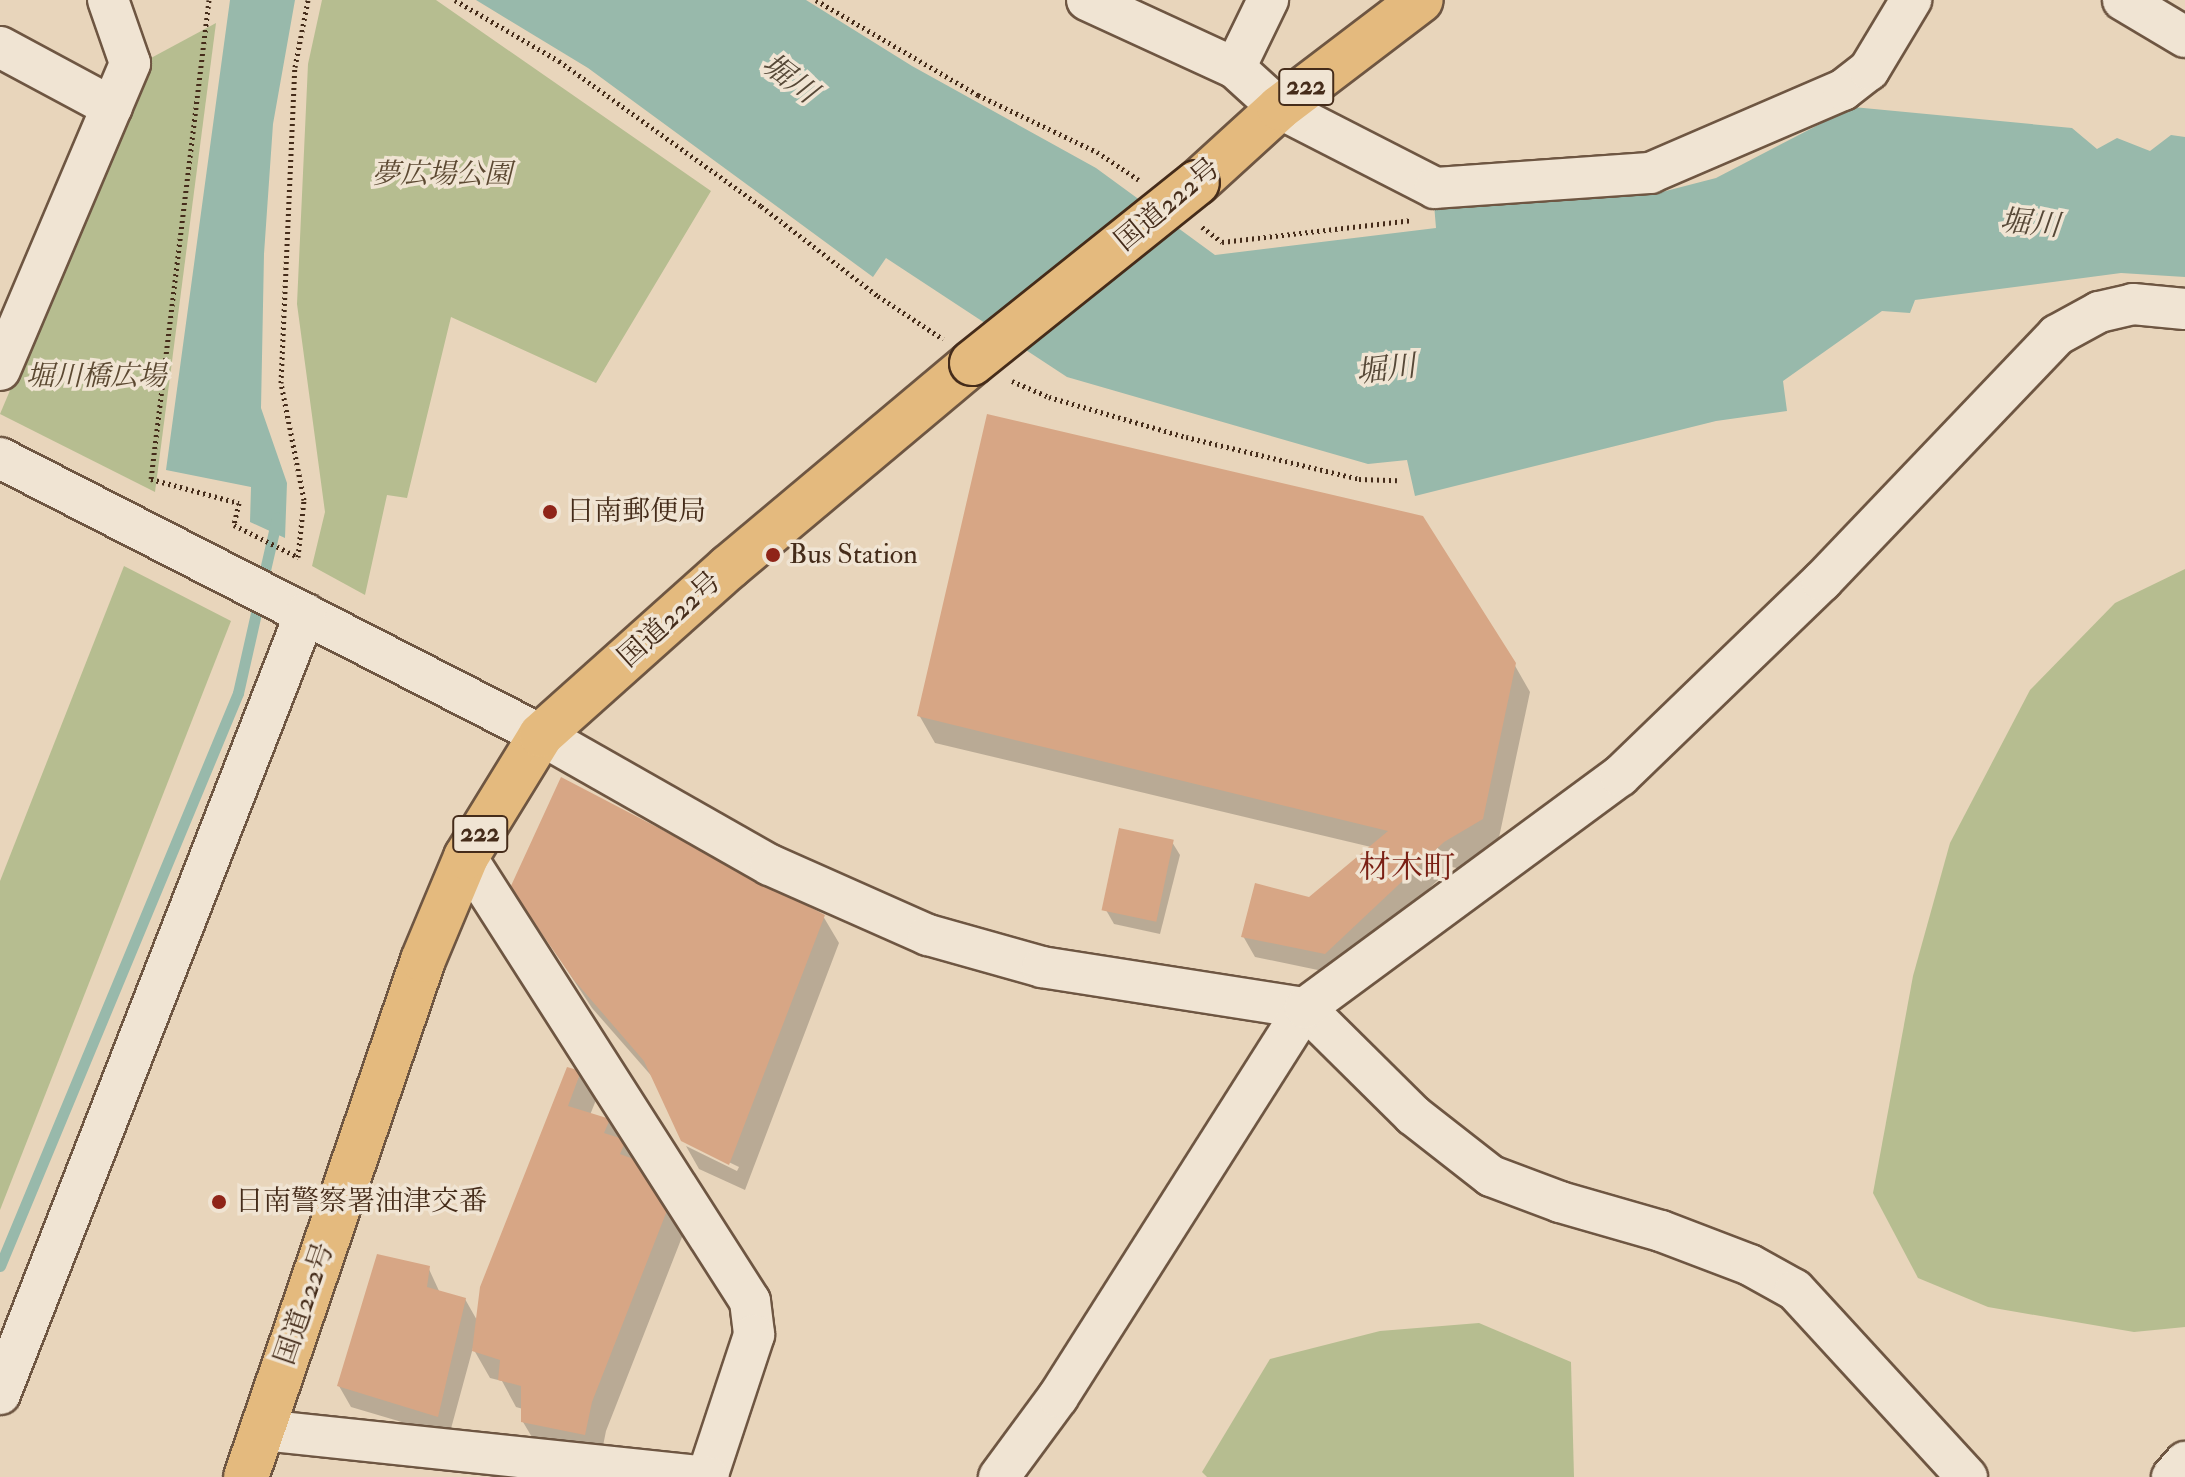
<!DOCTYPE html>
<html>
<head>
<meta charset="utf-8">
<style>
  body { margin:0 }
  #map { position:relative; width:2185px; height:1477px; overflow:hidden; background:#e8d5bb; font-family:"IM FELL Double Pica","Noto Serif JP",serif }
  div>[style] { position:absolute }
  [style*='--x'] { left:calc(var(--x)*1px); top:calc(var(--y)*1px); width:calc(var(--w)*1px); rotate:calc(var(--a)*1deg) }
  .green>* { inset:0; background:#b6bd90 }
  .water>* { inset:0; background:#98b9ab }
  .shadow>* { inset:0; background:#0003 }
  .stream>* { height:11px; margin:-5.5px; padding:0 5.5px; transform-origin:5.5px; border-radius:5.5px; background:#98b9ab }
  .building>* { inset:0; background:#d7a685; transform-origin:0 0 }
  .path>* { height:5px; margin-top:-2.5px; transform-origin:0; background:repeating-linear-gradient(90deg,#452c1a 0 2px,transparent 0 6px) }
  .roads { filter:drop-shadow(2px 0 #6e5642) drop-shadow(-2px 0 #6e5642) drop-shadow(0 2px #6e5642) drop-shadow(0 -2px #6e5642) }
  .minor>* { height:40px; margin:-20px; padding:0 20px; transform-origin:20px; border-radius:20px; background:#f0e4d3 }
  .highway>* { height:44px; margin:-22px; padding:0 22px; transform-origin:22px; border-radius:22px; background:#e4ba7e }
  .bridges { filter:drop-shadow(2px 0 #452c1a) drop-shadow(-2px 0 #452c1a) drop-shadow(0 2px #452c1a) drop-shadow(0 -2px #452c1a) }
  .highway-bridge>* { height:44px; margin:-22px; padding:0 22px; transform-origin:22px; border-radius:22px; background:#e4ba7e }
  .dots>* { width:22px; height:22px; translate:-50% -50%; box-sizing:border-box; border:4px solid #f0e4d3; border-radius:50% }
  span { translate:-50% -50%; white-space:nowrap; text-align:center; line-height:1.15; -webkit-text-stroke:7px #f0e4d3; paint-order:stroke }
  .shield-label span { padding:2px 6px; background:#f0e4d3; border:2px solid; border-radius:6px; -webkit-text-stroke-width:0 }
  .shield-label { font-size:26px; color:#452c1a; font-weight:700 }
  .park-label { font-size:28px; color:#5c4932; font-style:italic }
  .street-label { font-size:28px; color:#452c1a }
  .poi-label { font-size:28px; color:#452c1a }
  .left { translate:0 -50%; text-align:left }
  .water-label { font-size:30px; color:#564837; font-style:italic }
  .quarter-label { font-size:32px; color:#7a1f14 }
</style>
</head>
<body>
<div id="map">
  <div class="green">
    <div style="clip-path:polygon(322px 0,436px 0,711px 191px,596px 383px,451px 317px,407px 498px,387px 495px,365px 595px,312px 566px,325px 512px,297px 304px,308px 64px)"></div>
    <div style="clip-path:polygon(216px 23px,155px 492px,0 414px,151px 58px)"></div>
    <div style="clip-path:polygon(124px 566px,231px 621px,0 1210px,0 881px)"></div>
    <div style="clip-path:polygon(2185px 569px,2185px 1327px,2134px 1332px,1988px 1307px,1918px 1278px,1873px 1193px,1913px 976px,1950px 843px,2030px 690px,2115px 603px)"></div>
    <div style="clip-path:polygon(1479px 1323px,1571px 1362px,1574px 1477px,1207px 1477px,1202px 1472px,1270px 1359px,1380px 1331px)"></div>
  </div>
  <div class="water">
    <div style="clip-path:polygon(230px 0,295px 0,273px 124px,264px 254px,261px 408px,287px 483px,285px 538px,250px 522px,251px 487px,166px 470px)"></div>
    <div style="clip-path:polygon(476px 0,806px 0,912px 66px,1096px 168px,1215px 255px,1436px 228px,1434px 204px,1658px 193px,1716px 178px,1853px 107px,2072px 128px,2097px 149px,2117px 138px,2150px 151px,2171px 135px,2185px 137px,2185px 277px,2121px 273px,1915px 300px,1910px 313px,1882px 311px,1783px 381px,1787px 411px,1716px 421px,1415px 496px,1407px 460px,1368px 464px,1067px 377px,886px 258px,873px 277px,588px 68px)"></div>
  </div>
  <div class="shadow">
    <div style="clip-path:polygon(1514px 664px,1530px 692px,1497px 847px,1461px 869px,1452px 867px,1337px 974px,1255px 957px,1243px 936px,1310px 899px,1371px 847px,935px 743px,919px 715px)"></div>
    <div style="clip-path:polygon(1172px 842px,1180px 855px,1160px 934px,1114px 924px,1106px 910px)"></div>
    <div style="clip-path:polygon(513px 888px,823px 916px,839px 943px,745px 1190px,699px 1169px,686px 1146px,737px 1171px,739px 1167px,683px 1140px,655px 1080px,592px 1008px)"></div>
    <div style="clip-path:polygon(580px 1073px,596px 1100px,590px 1115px,608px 1121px,637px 1163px,645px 1166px,684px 1232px,606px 1431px,600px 1461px,539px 1449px,523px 1422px,523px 1409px,516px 1407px,502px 1381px,490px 1378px,474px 1350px,477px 1333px,449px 1436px,351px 1407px,339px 1386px,428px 1267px,440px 1293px,465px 1299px,478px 1322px)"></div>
  </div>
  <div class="stream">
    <div style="--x:262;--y:583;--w:67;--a:-77"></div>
    <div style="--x:0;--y:1266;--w:620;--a:-67.44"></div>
    <div style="--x:238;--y:693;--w:95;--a:-77.3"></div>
  </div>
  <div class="building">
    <div style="clip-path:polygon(987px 414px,1423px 516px,1516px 663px,1483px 819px,1444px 842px,1325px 954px,1241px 937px,1255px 883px,1309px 897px,1388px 831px,917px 716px)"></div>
    <div style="clip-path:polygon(561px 777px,825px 915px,729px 1165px,681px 1141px,644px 1061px,574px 980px,510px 888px)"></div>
    <div style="left:1119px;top:828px;width:56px;height:84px;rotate:12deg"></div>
    <div style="clip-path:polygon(567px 1067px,581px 1071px,568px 1106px,610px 1119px,604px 1133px,626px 1140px,620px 1154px,647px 1164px,643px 1176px,665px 1188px,670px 1203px,592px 1402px,585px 1435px,521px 1422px,521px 1386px,498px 1380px,500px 1360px,472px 1351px,480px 1287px)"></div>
    <div style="clip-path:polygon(377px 1254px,430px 1266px,427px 1287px,466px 1298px,438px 1417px,337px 1386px)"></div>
  </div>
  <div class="path">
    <div style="--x:209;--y:0;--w:482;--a:96.9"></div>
    <div style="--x:151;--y:479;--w:91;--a:15.3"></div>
    <div style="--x:239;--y:503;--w:23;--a:103"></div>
    <div style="--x:234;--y:525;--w:72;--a:26.6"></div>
    <div style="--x:298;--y:557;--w:57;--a:-84"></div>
    <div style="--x:304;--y:500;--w:119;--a:-101.1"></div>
    <div style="--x:281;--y:383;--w:316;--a:-87.5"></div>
    <div style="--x:295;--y:67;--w:68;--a:-79"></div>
    <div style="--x:455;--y:0;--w:121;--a:30.4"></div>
    <div style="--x:559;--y:61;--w:249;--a:35.7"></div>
    <div style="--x:761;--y:206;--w:148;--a:37.6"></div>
    <div style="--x:878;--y:296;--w:78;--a:33.5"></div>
    <div style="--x:816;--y:0;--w:188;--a:30.4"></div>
    <div style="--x:978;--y:95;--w:132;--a:25.6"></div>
    <div style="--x:1097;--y:152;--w:50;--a:33.7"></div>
    <div style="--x:1202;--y:227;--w:25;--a:37"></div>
    <div style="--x:1222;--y:242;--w:192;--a:-6.6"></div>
    <div style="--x:1012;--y:381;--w:40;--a:23.4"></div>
    <div style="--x:1049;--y:397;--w:143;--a:16.3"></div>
    <div style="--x:1186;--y:437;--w:178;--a:13.6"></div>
    <div style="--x:1359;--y:479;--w:38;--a:2"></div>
  </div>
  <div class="roads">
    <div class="minor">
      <div style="--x:1087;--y:0;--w:163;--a:24.7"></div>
      <div style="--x:1235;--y:68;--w:59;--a:42.3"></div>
      <div style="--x:1279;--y:108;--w:175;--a:27.1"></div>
      <div style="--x:1435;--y:188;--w:216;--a:-4"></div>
      <div style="--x:1650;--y:173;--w:210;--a:-23.3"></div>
      <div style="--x:1843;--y:90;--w:33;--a:-38"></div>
      <div style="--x:1869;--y:70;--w:82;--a:-59"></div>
      <div style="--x:2123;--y:0;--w:72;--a:30.8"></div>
      <div style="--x:0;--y:47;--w:127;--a:28.2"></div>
      <div style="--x:1235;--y:68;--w:76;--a:-64.1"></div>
      <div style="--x:0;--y:370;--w:333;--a:-67"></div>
      <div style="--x:130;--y:63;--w:67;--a:-109.2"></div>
      <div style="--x:0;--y:458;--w:608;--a:27.11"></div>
      <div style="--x:541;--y:735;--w:263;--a:29.6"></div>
      <div style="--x:770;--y:865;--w:173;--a:23.9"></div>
      <div style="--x:928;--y:935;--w:118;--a:15.7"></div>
      <div style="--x:1042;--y:967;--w:266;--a:8.9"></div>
      <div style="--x:1305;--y:1008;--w:152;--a:44.7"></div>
      <div style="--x:1413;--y:1115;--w:99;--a:38"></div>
      <div style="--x:1491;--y:1176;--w:74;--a:20.6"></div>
      <div style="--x:1560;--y:1202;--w:105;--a:16"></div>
      <div style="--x:1661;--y:1231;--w:95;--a:20.9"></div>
      <div style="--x:1750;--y:1265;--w:51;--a:29.1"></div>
      <div style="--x:1795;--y:1290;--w:254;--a:47.4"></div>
      <div style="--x:466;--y:857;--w:527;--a:57.4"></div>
      <div style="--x:750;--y:1301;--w:34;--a:83"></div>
      <div style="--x:754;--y:1335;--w:150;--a:108.3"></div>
      <div style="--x:0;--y:1394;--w:838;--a:-68.64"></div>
      <div style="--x:262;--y:1430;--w:449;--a:6"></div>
      <div style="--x:999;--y:1477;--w:99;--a:-53.6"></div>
      <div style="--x:1058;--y:1397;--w:461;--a:-57.6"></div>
      <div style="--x:1305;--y:1008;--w:391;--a:-36.4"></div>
      <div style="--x:1620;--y:776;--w:281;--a:-44"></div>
      <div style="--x:1822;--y:581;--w:340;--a:-46.3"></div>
      <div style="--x:2057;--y:335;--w:48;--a:-28.7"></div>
      <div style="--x:2099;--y:312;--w:35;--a:-13"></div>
      <div style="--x:2133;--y:304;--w:52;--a:5.5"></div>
      <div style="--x:2172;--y:1477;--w:20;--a:-49"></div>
    </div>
    <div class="highway">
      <div style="--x:1197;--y:183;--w:111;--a:-42.4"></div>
      <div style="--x:1279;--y:108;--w:178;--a:-37.3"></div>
      <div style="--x:246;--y:1477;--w:546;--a:-71.1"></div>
      <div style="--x:423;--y:960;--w:112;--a:-67.3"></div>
      <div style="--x:466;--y:857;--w:143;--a:-58.4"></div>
      <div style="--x:541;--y:735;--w:252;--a:-41.8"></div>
      <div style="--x:729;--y:567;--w:317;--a:-40"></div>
    </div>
  </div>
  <div class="bridges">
    <div class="highway-bridge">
      <div style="--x:972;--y:363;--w:288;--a:-38.7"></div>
    </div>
  </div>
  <div class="dots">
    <div style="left:550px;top:512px;background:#8f2418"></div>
    <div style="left:773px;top:555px;background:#8f2418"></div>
    <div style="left:219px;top:1202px;background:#8f2418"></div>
  </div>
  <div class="shield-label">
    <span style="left:1306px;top:87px">222</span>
    <span style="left:480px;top:834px">222</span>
  </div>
  <div class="park-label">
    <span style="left:442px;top:175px">夢広場公園</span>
    <span style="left:96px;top:377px">堀川橋広場</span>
  </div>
  <div class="street-label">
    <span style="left:1168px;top:205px;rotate:-40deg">国道222号</span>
    <span style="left:670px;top:620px;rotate:-42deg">国道222号</span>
    <span style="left:305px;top:1304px;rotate:-71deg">国道222号</span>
  </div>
  <div class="poi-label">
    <span class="left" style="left:566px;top:512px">日南郵便局</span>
    <span class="left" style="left:789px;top:555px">Bus Station</span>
    <span class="left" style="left:235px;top:1202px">日南警察署油津交番</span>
  </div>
  <div class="water-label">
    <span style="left:789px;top:79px;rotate:37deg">堀川</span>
    <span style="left:2030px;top:224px;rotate:5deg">堀川</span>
    <span style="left:1386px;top:370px;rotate:-7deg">堀川</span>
  </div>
  <div class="quarter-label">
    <span style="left:1407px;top:868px">材木町</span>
  </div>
</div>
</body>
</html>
